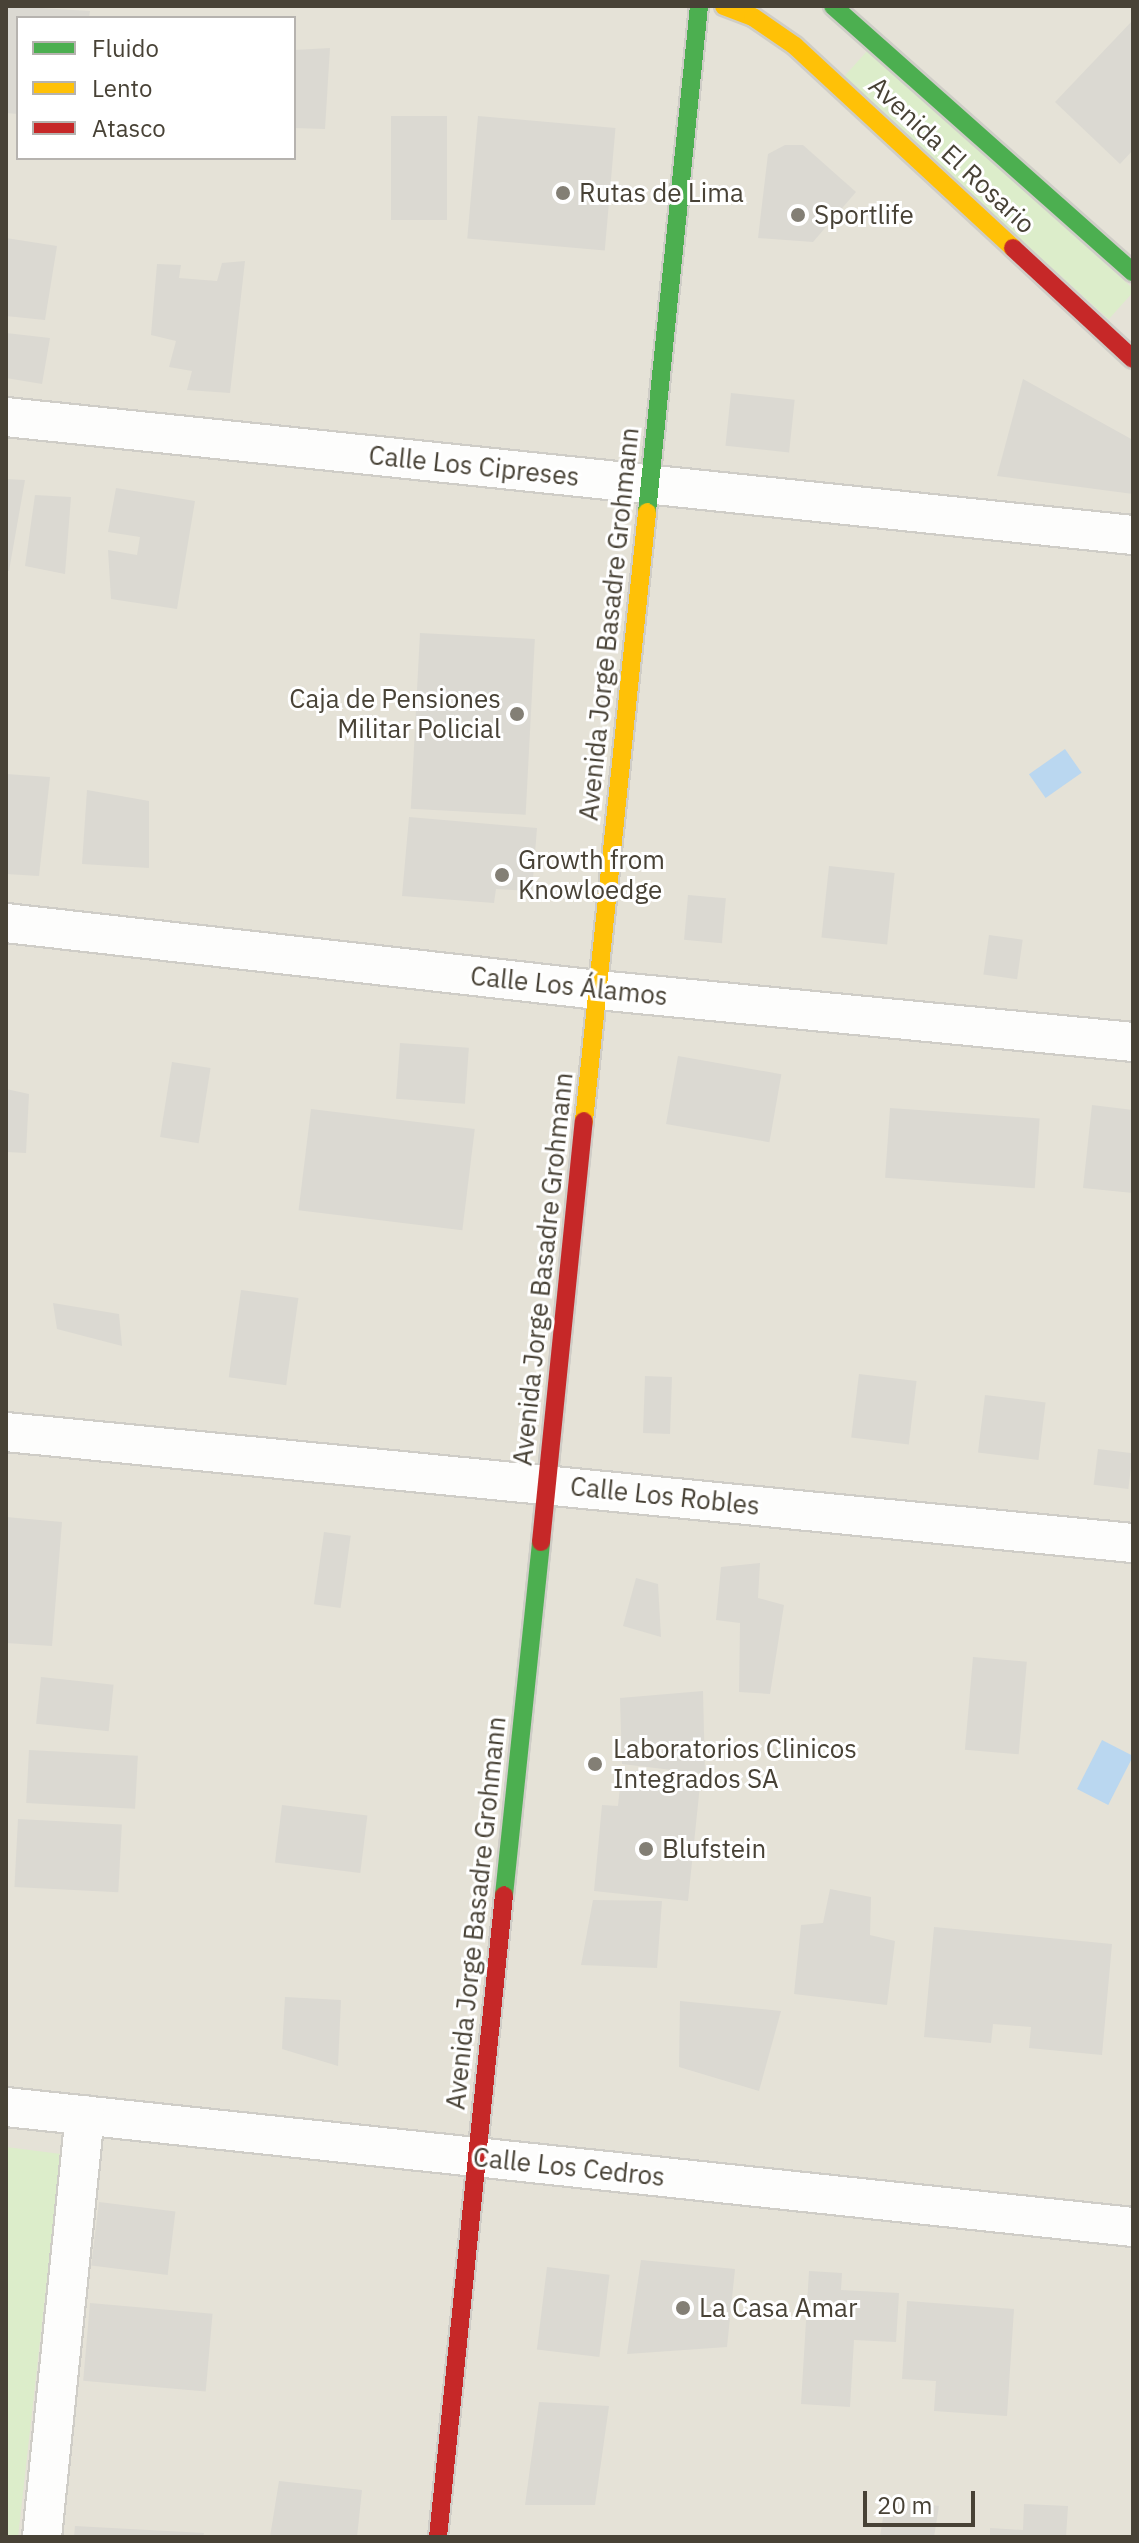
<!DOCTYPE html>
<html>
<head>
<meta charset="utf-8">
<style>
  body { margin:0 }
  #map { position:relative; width:1139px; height:2543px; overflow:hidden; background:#f1f0ea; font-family:"IBM Plex Sans",sans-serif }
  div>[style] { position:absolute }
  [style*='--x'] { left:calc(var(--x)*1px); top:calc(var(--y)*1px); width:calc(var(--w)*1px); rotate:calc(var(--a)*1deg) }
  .residential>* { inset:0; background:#e5e2d7 }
  .green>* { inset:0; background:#dcedca; transform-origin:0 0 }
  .water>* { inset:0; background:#bad7f0; transform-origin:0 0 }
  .building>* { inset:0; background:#dbd9d2; transform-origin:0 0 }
  .roads { filter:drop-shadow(2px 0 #cfcdc7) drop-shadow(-2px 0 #cfcdc7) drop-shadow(0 2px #cfcdc7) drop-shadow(0 -2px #cfcdc7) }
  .street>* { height:38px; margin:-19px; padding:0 19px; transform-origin:19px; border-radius:19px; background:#fdfdfc }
  .fast>* { height:18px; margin:-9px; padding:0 9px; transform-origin:9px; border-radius:9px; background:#4caf50 }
  .slow>* { height:18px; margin:-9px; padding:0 9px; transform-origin:9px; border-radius:9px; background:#ffc107 }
  .jam>* { height:18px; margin:-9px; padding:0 9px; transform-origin:9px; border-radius:9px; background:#c62828 }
  .dots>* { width:22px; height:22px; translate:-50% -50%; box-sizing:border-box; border:4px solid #fff; border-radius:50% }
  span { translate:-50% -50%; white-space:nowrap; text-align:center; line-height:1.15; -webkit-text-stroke:6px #fff; paint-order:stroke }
  .street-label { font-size:26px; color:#484236 }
  .poi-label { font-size:26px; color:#484236 }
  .left { translate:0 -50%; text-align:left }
  .right { translate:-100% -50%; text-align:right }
  .frame { position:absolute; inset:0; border:8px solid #484236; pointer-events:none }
  .legend { position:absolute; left:16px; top:16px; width:280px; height:144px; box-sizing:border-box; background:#fff; border:2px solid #b6b3af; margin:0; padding:10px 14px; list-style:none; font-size:24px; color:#484236 }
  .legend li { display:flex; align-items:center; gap:16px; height:40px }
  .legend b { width:40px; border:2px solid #b6b3af }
  .scale { position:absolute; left:863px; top:2491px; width:112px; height:36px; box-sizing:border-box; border:4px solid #484236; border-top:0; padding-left:10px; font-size:24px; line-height:28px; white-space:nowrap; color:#484236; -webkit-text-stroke:6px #fff; paint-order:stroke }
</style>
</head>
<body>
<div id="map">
  <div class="residential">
    <div style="clip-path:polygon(evenodd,6px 6px,1133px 6px,1133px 2537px,6px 2537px,6px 6px,18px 18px,294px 18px,294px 158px,18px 158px,18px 18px)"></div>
  </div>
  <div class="green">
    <div style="left:868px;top:50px;width:359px;height:39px;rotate:42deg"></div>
    <div style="clip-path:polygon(6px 2147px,61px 2154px,18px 2537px,6px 2537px)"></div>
  </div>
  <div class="water">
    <div style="left:1065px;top:749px;width:29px;height:44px;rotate:55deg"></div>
    <div style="left:1102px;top:1740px;width:35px;height:55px;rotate:27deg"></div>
  </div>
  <div class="building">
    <div style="clip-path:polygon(8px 6px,90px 11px,89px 18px,18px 18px,18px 114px,6px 113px)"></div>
    <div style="clip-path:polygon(1133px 20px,1133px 150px,1120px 164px,1055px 102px)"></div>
    <div style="clip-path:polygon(330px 48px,325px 129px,294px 128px,294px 50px)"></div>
    <div style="left:391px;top:116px;width:56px;height:104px"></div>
    <div style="left:478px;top:116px;width:138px;height:123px;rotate:5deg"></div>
    <div style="clip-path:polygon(785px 145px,803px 145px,856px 192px,813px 242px,758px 238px,768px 154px)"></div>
    <div style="clip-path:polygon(6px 238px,57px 246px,45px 320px,6px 316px)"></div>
    <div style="clip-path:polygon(245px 261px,230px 393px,187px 390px,192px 371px,169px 367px,176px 341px,151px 335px,157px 264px,181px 265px,179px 278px,217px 281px,222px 263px)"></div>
    <div style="clip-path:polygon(6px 333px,50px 338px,42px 384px,6px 378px)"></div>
    <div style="clip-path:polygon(1023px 379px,1133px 440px,1133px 494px,997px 476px)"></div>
    <div style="left:731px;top:393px;width:64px;height:53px;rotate:6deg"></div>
    <div style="clip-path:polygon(6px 479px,25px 480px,9px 571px,6px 571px)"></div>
    <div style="clip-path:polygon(116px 488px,195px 501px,177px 609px,111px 599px,108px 550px,137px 555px,140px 537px,108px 532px)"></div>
    <div style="clip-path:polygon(35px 495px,71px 497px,65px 574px,25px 566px)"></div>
    <div style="left:420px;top:633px;width:115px;height:176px;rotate:3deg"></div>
    <div style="clip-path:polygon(6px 774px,50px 777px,39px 876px,6px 874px)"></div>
    <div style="clip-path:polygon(87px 790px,149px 801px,149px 868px,82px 864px)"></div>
    <div style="clip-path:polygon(409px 817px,537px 828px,532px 891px,496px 889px,494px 903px,402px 896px)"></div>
    <div style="left:829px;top:866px;width:66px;height:72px;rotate:6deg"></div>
    <div style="left:688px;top:895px;width:38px;height:45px;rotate:5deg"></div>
    <div style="left:989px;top:935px;width:34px;height:40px;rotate:8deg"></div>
    <div style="left:400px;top:1043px;width:69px;height:56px;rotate:4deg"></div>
    <div style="left:678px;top:1056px;width:105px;height:69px;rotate:10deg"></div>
    <div style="left:172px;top:1062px;width:39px;height:76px;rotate:9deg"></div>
    <div style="clip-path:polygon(6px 1089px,29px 1094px,26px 1153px,6px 1152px)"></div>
    <div style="clip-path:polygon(1092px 1105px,1133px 1110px,1133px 1193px,1083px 1188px)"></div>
    <div style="left:890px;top:1108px;width:150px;height:70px;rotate:4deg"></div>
    <div style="left:311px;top:1109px;width:165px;height:102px;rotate:7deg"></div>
    <div style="left:241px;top:1290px;width:58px;height:88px;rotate:8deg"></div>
    <div style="clip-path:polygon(53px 1303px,119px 1314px,122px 1346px,57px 1329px)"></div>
    <div style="left:859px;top:1374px;width:58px;height:64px;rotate:7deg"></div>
    <div style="left:645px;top:1376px;width:27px;height:57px;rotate:2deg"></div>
    <div style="left:985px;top:1395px;width:61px;height:58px;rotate:7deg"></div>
    <div style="left:1098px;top:1449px;width:35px;height:36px;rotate:7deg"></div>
    <div style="clip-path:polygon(6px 1517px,62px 1522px,52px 1646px,6px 1643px)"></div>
    <div style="left:324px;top:1532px;width:27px;height:73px;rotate:8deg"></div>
    <div style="clip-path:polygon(760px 1563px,758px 1598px,784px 1605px,770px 1694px,739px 1692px,740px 1623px,716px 1620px,721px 1567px)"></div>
    <div style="clip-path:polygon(636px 1578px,658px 1584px,661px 1637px,623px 1626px)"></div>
    <div style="left:973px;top:1657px;width:54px;height:93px;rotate:5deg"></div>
    <div style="left:41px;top:1677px;width:73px;height:47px;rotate:6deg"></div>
    <div style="clip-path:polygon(703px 1691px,705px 1774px,622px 1764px,620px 1698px)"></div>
    <div style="left:29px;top:1750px;width:109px;height:53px;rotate:3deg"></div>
    <div style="clip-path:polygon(621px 1777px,700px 1785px,688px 1901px,594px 1891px,602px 1805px,618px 1806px)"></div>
    <div style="left:282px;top:1805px;width:86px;height:58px;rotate:7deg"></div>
    <div style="left:18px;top:1819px;width:104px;height:68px;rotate:3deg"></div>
    <div style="clip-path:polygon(830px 1889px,871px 1897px,870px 1935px,895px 1941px,887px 2005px,794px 1994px,801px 1925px,823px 1923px)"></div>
    <div style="clip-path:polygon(593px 1900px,662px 1901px,657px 1968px,581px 1965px)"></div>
    <div style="clip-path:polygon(934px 1927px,1112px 1944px,1102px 2055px,1029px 2048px,1031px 2027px,993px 2024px,991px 2043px,924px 2037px)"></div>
    <div style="clip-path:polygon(285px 1997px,341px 2000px,338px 2066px,282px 2049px)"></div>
    <div style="clip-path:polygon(680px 2001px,781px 2011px,759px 2091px,679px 2067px)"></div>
    <div style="left:99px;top:2202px;width:77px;height:64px;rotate:7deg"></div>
    <div style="clip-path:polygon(641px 2260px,735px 2269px,727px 2347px,627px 2354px)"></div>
    <div style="left:547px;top:2267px;width:63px;height:83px;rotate:7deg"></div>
    <div style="clip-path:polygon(809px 2271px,842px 2273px,841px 2290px,899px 2293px,896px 2342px,854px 2340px,850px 2407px,801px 2404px)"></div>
    <div style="clip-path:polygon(907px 2301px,1014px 2309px,1007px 2416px,934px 2411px,936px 2381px,902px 2379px)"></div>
    <div style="left:90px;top:2303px;width:123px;height:78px;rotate:5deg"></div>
    <div style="clip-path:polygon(539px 2402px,609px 2406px,595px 2505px,525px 2505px)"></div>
    <div style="clip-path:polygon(279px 2481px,362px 2490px,357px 2537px,270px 2537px)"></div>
    <div style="clip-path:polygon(886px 2498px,939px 2506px,934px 2537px,880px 2537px)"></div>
    <div style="clip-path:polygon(1024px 2504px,1068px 2506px,1066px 2537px,990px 2537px,990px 2528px,1023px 2530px)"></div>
    <div style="clip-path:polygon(75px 2526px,204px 2533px,203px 2537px,74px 2537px)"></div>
  </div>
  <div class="roads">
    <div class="street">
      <div style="--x:6;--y:417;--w:1133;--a:5.98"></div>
      <div style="--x:6;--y:923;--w:596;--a:6.46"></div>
      <div style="--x:598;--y:990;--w:538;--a:5.55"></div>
      <div style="--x:6;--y:1432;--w:1132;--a:5.63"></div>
      <div style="--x:6;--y:2107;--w:1133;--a:6.08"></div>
      <div style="--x:42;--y:2537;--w:424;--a:-84.2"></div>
    </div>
    <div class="fast">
      <div style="--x:833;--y:6;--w:401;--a:41.6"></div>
      <div style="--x:647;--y:512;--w:509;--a:-84.13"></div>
      <div style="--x:504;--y:1895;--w:355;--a:-84"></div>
    </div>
    <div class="slow">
      <div style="--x:724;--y:6;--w:31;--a:21"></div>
      <div style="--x:753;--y:17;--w:51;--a:34.6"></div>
      <div style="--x:795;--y:46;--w:297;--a:42.8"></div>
      <div style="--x:584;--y:1121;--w:612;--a:-84.09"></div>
    </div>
    <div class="jam">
      <div style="--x:1013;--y:248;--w:163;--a:42.8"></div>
      <div style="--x:541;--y:1542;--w:423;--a:-84.2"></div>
      <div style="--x:438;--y:2537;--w:645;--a:-84.13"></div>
    </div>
  </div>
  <div class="dots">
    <div style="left:563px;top:193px;background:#837f75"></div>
    <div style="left:798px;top:215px;background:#837f75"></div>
    <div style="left:517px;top:714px;background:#837f75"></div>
    <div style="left:502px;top:875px;background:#837f75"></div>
    <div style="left:595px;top:1764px;background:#837f75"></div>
    <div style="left:646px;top:1849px;background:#837f75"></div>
    <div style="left:683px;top:2308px;background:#837f75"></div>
  </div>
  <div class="street-label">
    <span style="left:952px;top:155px;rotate:43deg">Avenida El Rosario</span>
    <span style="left:474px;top:466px;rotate:6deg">Calle Los Cipreses</span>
    <span style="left:609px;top:624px;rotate:-84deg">Avenida Jorge Basadre Grohmann</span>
    <span style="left:569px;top:986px;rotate:6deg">Calle Los Álamos</span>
    <span style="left:543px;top:1269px;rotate:-84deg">Avenida Jorge Basadre Grohmann</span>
    <span style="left:665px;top:1496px;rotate:6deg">Calle Los Robles</span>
    <span style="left:476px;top:1913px;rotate:-84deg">Avenida Jorge Basadre Grohmann</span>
    <span style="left:569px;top:2167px;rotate:6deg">Calle Los Cedros</span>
  </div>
  <div class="poi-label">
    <span class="left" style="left:579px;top:193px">Rutas de Lima</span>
    <span class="left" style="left:814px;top:215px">Sportlife</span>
    <span class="right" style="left:501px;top:714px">Caja de Pensiones<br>Militar Policial</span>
    <span class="left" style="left:518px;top:875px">Growth from<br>Knowloedge</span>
    <span class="left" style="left:613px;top:1764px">Laboratorios Clinicos<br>Integrados SA</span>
    <span class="left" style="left:662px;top:1849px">Blufstein</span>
    <span class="left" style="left:699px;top:2308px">La Casa Amar</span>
  </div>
  <div class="frame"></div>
  <ul class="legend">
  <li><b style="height:10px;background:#4caf50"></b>Fluido</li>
  <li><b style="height:10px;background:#ffc107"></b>Lento</li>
  <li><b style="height:10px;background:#c62828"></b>Atasco</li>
  </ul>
  <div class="scale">20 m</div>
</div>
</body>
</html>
